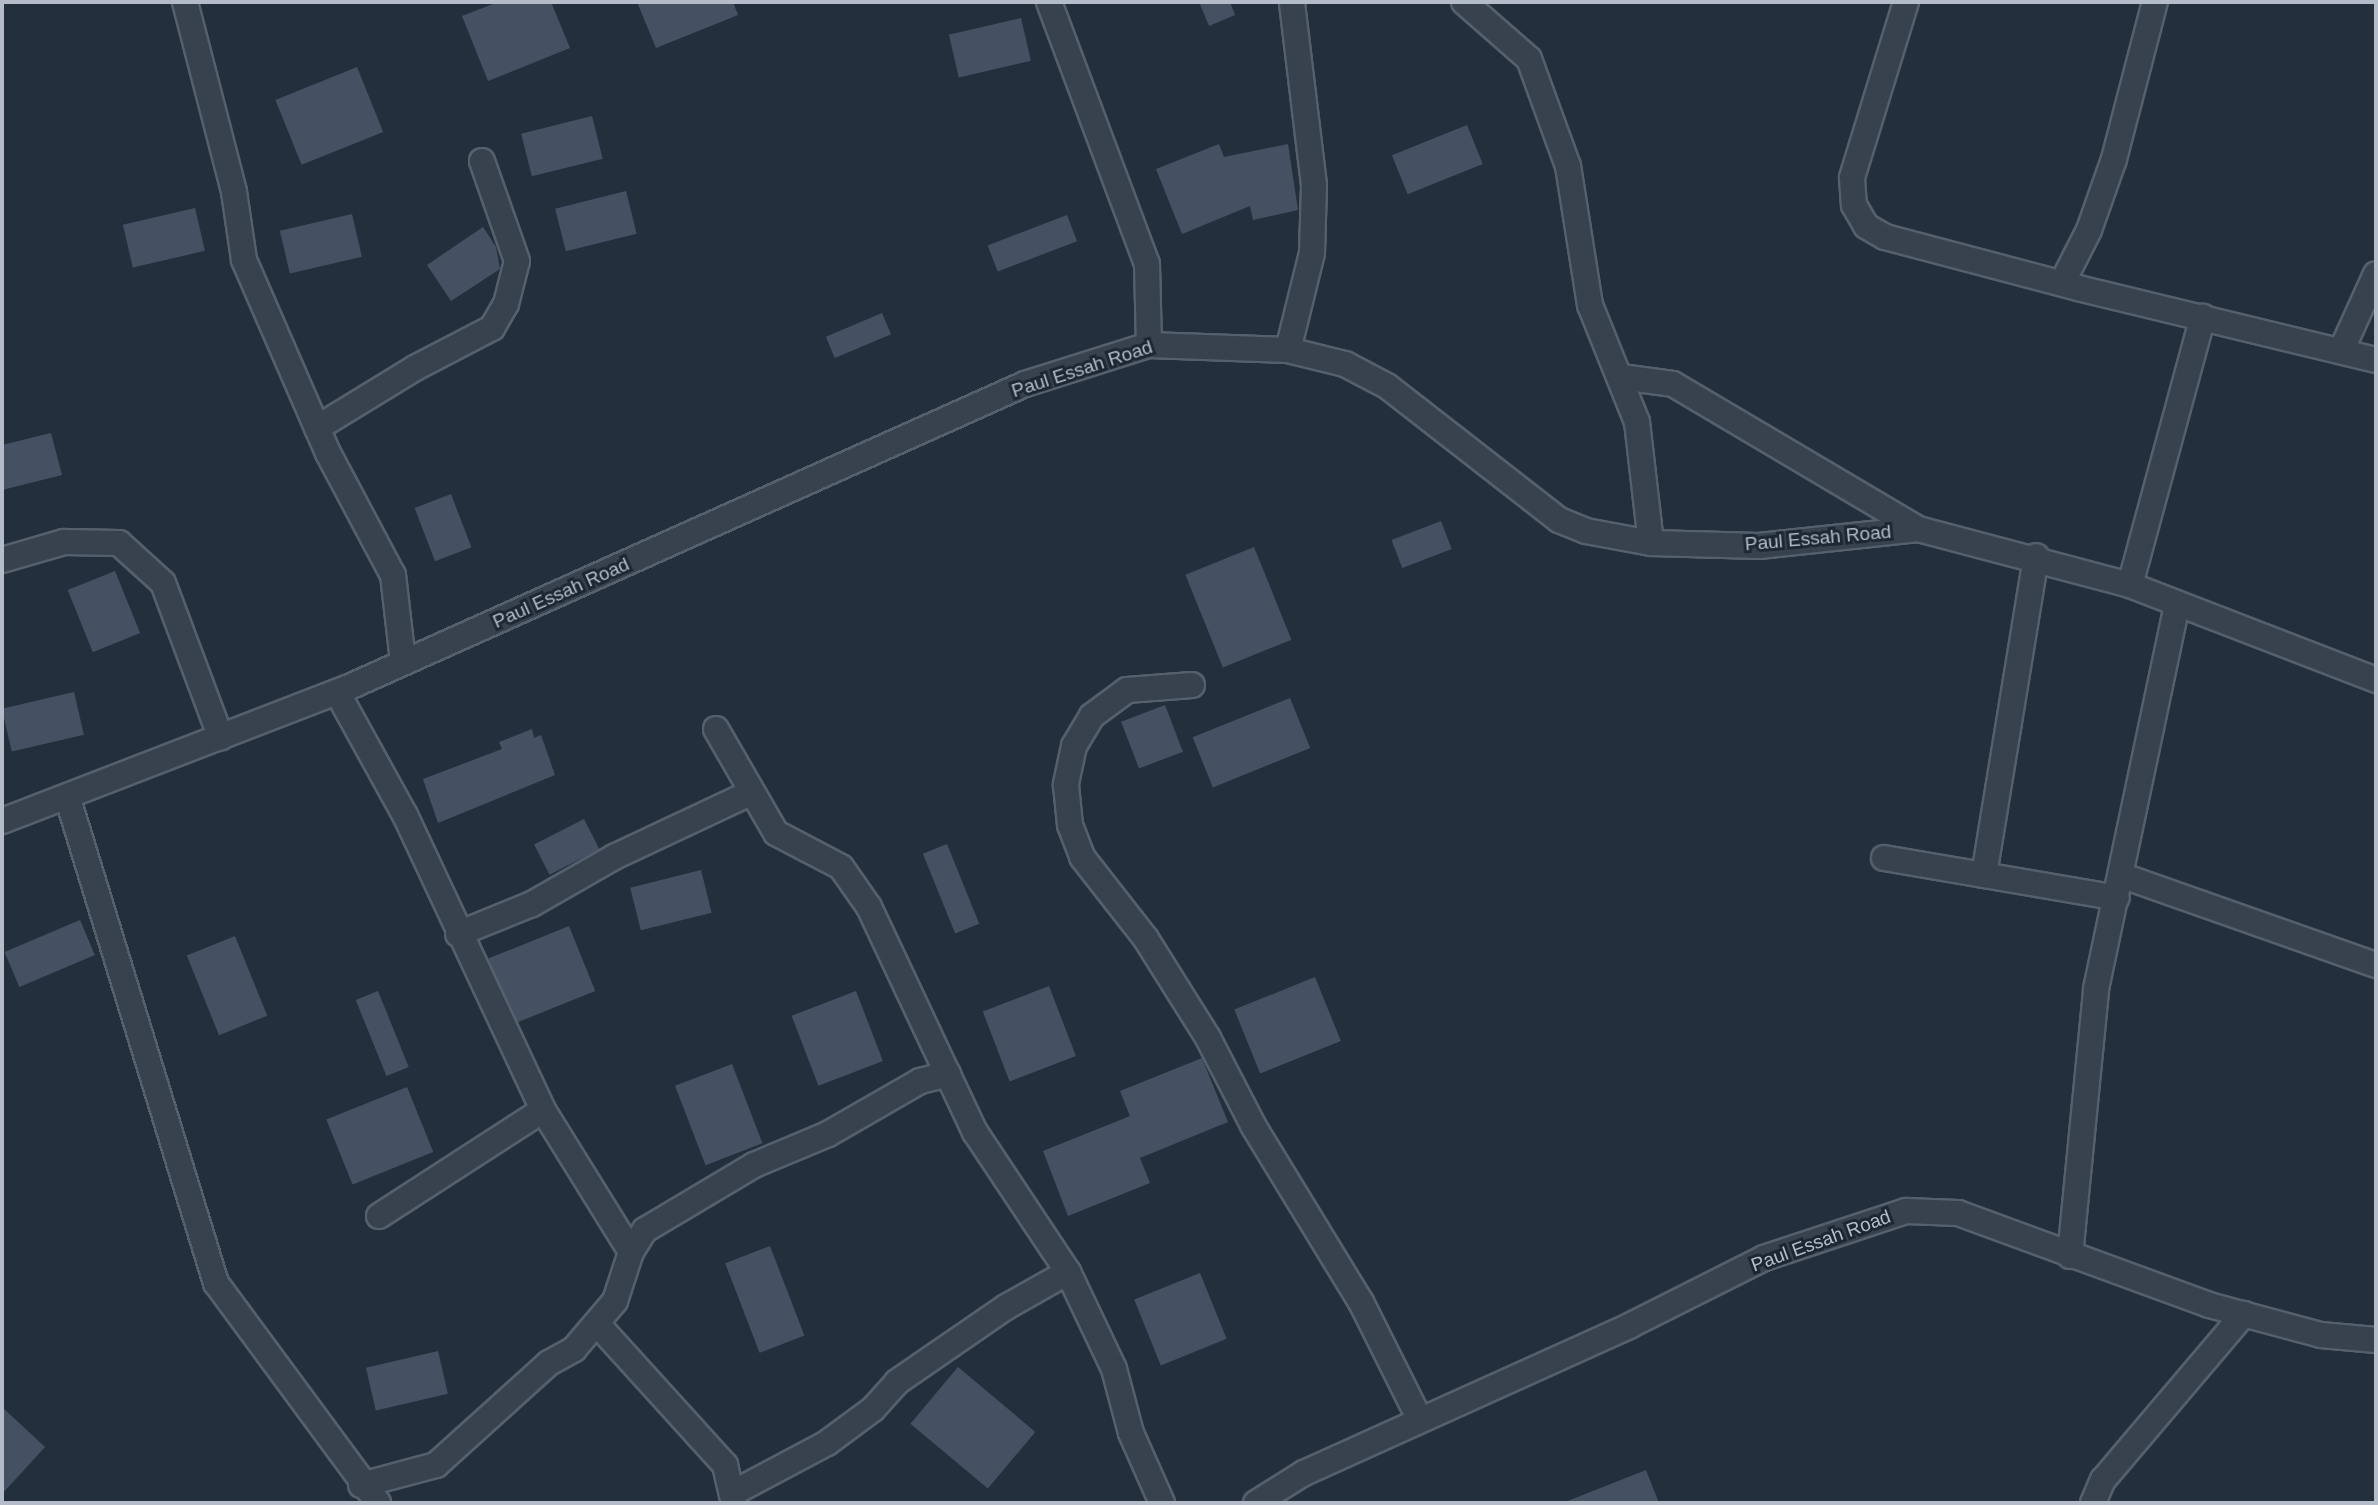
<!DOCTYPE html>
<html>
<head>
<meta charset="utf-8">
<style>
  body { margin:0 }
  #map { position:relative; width:2378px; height:1505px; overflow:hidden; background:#242f3e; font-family:Helvetica,sans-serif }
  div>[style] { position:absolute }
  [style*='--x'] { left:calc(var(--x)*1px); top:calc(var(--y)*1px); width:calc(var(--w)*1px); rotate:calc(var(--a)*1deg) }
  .building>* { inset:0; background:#455162; transform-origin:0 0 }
  .roads { filter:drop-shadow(2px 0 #565f6c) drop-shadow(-2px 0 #565f6c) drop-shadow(0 2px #565f6c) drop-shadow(0 -2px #565f6c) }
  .minor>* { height:24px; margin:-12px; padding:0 12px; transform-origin:12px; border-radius:12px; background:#38414e }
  span { translate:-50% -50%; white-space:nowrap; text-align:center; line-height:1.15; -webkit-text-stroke:6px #1d2633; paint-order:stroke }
  .street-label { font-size:19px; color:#b4bcc9 }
  .frame { position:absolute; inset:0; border:4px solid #b4bcc9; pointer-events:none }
</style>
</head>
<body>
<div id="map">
  <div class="building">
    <div style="clip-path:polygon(498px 2px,551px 2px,570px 48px,488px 81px,462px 16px)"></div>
    <div style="clip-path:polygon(637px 2px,733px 2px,738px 15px,656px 48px)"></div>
    <div style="clip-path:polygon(1199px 2px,1230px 2px,1235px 15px,1209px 26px)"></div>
    <div style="left:1021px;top:18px;width:44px;height:74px;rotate:77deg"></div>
    <div style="left:357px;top:67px;width:70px;height:88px;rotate:68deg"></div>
    <div style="left:592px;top:116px;width:44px;height:73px;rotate:76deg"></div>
    <div style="left:1467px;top:125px;width:42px;height:81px;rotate:68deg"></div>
    <div style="clip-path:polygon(1219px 144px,1224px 157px,1288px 144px,1298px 210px,1253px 220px,1250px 206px,1182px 234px,1156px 169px)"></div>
    <div style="left:626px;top:191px;width:44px;height:73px;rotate:76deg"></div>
    <div style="left:195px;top:208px;width:44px;height:74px;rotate:77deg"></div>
    <div style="left:352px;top:214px;width:44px;height:74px;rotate:77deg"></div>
    <div style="left:1067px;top:215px;width:28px;height:85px;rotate:69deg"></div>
    <div style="clip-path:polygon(483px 227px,496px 247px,500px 269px,451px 301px,427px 265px)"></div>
    <div style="left:882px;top:313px;width:23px;height:61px;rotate:67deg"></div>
    <div style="clip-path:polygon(51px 433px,62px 475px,2px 490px,2px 445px)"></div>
    <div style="left:451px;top:494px;width:57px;height:39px;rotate:69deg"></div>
    <div style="left:1441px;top:521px;width:30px;height:53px;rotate:69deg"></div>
    <div style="left:1254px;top:547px;width:100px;height:74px;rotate:68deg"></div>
    <div style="left:115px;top:571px;width:67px;height:51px;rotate:68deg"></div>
    <div style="left:74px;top:692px;width:44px;height:74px;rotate:77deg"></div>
    <div style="left:1290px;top:698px;width:54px;height:105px;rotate:68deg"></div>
    <div style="left:1165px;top:705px;width:50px;height:47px;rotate:69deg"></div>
    <div style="clip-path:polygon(532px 729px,534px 738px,541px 735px,555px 775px,438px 823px,423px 779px,502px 749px,499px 742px)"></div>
    <div style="left:584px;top:819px;width:34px;height:56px;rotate:63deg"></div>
    <div style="left:947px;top:844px;width:86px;height:26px;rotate:68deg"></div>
    <div style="left:701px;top:870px;width:44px;height:73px;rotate:76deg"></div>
    <div style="left:80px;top:920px;width:38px;height:82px;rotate:67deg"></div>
    <div style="left:569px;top:926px;width:70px;height:87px;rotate:68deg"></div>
    <div style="left:235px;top:936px;width:86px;height:52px;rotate:68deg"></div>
    <div style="left:1315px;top:977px;width:69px;height:87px;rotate:68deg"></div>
    <div style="left:1049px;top:986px;width:75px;height:71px;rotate:69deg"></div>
    <div style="left:378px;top:991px;width:82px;height:24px;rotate:68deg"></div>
    <div style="left:856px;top:991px;width:75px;height:69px;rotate:69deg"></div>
    <div style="clip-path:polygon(1202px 1058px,1228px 1122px,1140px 1158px,1150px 1183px,1068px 1216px,1043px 1151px,1130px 1116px,1120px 1091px)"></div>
    <div style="left:732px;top:1064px;width:85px;height:61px;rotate:69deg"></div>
    <div style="left:407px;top:1087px;width:70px;height:87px;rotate:68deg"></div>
    <div style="left:770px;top:1246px;width:96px;height:48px;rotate:69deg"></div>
    <div style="left:1200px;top:1273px;width:71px;height:71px;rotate:68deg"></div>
    <div style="left:438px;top:1351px;width:44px;height:74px;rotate:77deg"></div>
    <div style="left:958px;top:1367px;width:101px;height:74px;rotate:40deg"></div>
    <div style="clip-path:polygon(2px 1407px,45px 1447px,2px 1494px)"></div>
    <div style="clip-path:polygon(1646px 1470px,1659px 1503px,1565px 1503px,1565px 1502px)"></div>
  </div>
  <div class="roads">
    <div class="minor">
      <div style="--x:185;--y:2;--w:196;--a:75.5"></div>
      <div style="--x:234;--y:192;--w:69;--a:81.6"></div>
      <div style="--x:244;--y:260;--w:210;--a:66.5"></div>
      <div style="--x:328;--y:453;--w:138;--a:62"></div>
      <div style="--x:393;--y:575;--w:88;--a:83.4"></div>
      <div style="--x:1049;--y:2;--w:280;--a:69.5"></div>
      <div style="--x:1147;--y:264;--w:81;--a:88.6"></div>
      <div style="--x:1464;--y:2;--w:86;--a:41.2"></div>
      <div style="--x:1529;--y:59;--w:114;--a:70"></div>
      <div style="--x:1568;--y:166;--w:141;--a:81"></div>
      <div style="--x:1590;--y:305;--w:126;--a:68.1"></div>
      <div style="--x:1637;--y:422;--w:122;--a:83.4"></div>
      <div style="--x:1906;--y:2;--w:184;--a:107.1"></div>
      <div style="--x:1852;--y:178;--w:27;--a:86"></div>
      <div style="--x:1854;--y:205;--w:24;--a:60"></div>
      <div style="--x:1866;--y:226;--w:22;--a:30"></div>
      <div style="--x:1885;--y:237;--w:200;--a:14.8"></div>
      <div style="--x:2078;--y:288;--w:307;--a:13.6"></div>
      <div style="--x:2062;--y:283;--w:59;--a:-63"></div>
      <div style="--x:2089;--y:230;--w:75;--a:-70.6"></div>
      <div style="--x:2114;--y:159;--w:162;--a:-75.4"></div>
      <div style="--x:2342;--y:349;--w:82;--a:-65.6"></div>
      <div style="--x:1288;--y:350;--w:100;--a:-76.1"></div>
      <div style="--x:1312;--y:253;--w:68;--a:-88.3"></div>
      <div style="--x:1314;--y:185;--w:184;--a:-96.9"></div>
      <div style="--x:1621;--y:377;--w:52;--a:7.7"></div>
      <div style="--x:1673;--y:384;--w:285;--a:30.6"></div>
      <div style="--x:317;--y:428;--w:115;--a:-31.5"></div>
      <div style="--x:415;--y:368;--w:87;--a:-27.5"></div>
      <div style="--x:492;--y:328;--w:28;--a:-60"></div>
      <div style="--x:506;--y:304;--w:44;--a:-75.7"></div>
      <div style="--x:517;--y:261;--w:106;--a:-109.3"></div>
      <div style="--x:2;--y:560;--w:65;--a:-16.2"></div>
      <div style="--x:64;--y:542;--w:55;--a:1"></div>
      <div style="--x:119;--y:543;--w:59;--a:42.3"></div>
      <div style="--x:163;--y:583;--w:165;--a:69.5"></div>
      <div style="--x:2130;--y:585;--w:278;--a:-74.8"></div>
      <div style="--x:1192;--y:685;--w:65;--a:175.6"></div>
      <div style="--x:1127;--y:690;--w:44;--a:143.4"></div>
      <div style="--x:1092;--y:716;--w:35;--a:121"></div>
      <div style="--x:1074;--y:746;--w:40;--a:102"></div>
      <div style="--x:1066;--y:785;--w:40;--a:84.3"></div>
      <div style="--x:1070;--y:825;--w:34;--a:69"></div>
      <div style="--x:1082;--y:857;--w:104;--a:52"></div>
      <div style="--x:1146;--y:939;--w:117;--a:57.9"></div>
      <div style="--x:1208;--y:1038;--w:100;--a:62.7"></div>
      <div style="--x:1254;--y:1127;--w:205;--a:58.6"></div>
      <div style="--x:1361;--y:1302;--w:132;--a:63.4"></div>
      <div style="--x:337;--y:692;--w:141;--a:61.1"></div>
      <div style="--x:405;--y:815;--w:326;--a:64.9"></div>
      <div style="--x:543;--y:1110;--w:167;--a:58.2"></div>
      <div style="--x:716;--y:729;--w:120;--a:60"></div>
      <div style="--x:776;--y:833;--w:73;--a:27.6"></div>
      <div style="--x:841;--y:867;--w:49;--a:55"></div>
      <div style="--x:869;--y:907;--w:249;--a:64.8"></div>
      <div style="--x:975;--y:1132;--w:168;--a:56.4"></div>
      <div style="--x:1068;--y:1272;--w:107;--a:64.6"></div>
      <div style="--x:1114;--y:1369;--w:66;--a:75.1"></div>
      <div style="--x:1131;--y:1433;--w:77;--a:66.1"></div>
      <div style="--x:68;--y:799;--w:506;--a:73"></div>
      <div style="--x:216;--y:1283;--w:273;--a:53.6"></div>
      <div style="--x:2;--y:821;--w:370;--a:-21.1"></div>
      <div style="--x:347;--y:688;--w:743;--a:-24.15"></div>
      <div style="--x:1025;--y:384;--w:130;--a:-17.5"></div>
      <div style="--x:1149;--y:345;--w:139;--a:2.1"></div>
      <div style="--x:1288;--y:350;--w:59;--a:13.8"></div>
      <div style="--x:1345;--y:364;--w:47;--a:27.6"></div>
      <div style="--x:1387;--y:386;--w:218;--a:37.9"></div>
      <div style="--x:1559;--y:520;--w:29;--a:22"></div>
      <div style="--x:1586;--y:531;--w:66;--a:10.5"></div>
      <div style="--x:1651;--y:543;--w:108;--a:1.6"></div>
      <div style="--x:1759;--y:546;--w:160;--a:-6.1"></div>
      <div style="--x:1918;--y:529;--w:219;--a:14.8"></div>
      <div style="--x:2130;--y:585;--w:264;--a:21.1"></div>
      <div style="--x:1884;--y:858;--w:236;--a:9.7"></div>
      <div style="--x:1984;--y:875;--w:323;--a:-80.7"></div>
      <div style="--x:2123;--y:876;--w:268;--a:19.4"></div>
      <div style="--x:458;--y:934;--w:80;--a:-22.1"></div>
      <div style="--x:532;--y:904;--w:95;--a:-29.8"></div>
      <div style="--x:614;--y:857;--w:150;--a:-25.2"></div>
      <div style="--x:379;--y:1216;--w:195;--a:-32.9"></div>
      <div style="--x:2070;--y:1256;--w:268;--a:-84.4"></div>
      <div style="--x:2096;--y:989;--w:391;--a:-78.1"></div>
      <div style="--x:599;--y:1326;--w:188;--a:47.8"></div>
      <div style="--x:725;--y:1465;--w:39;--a:77"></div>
      <div style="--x:361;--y:1485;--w:78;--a:-14.9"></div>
      <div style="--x:436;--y:1465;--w:152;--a:-42.1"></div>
      <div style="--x:549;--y:1363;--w:29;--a:-29"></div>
      <div style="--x:574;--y:1349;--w:63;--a:-49.5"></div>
      <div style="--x:615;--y:1301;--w:52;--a:-71.9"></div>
      <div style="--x:631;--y:1252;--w:26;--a:-58"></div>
      <div style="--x:645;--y:1230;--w:127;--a:-30.8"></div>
      <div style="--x:754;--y:1165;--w:80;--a:-22.7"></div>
      <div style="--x:828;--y:1134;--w:106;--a:-29.9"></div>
      <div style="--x:920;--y:1081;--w:29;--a:-14"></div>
      <div style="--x:733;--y:1493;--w:106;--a:-28"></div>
      <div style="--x:827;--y:1443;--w:57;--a:-36.5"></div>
      <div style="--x:873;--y:1409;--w:36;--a:-48"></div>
      <div style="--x:897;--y:1382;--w:132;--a:-34.5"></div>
      <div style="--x:1006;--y:1307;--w:71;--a:-29.4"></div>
      <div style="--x:1256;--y:1503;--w:57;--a:-32"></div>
      <div style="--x:1304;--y:1473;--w:357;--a:-24.3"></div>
      <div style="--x:1629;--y:1326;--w:151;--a:-26.7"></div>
      <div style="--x:1764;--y:1258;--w:150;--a:-18.3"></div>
      <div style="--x:1906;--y:1211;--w:52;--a:2.2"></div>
      <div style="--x:1958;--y:1213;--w:267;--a:20.1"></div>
      <div style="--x:2209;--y:1305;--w:116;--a:15"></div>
      <div style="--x:2321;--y:1335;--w:55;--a:5.2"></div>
      <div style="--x:2093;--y:1503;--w:25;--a:-67"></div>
      <div style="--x:2103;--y:1480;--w:218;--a:-49.7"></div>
    </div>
  </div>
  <div class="street-label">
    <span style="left:1082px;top:369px;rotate:-18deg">Paul Essah Road</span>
    <span style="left:1818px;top:538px;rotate:-5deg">Paul Essah Road</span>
    <span style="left:561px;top:593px;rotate:-24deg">Paul Essah Road</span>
    <span style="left:1821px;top:1241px;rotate:-20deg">Paul Essah Road</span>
  </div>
  <div class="frame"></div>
</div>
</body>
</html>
